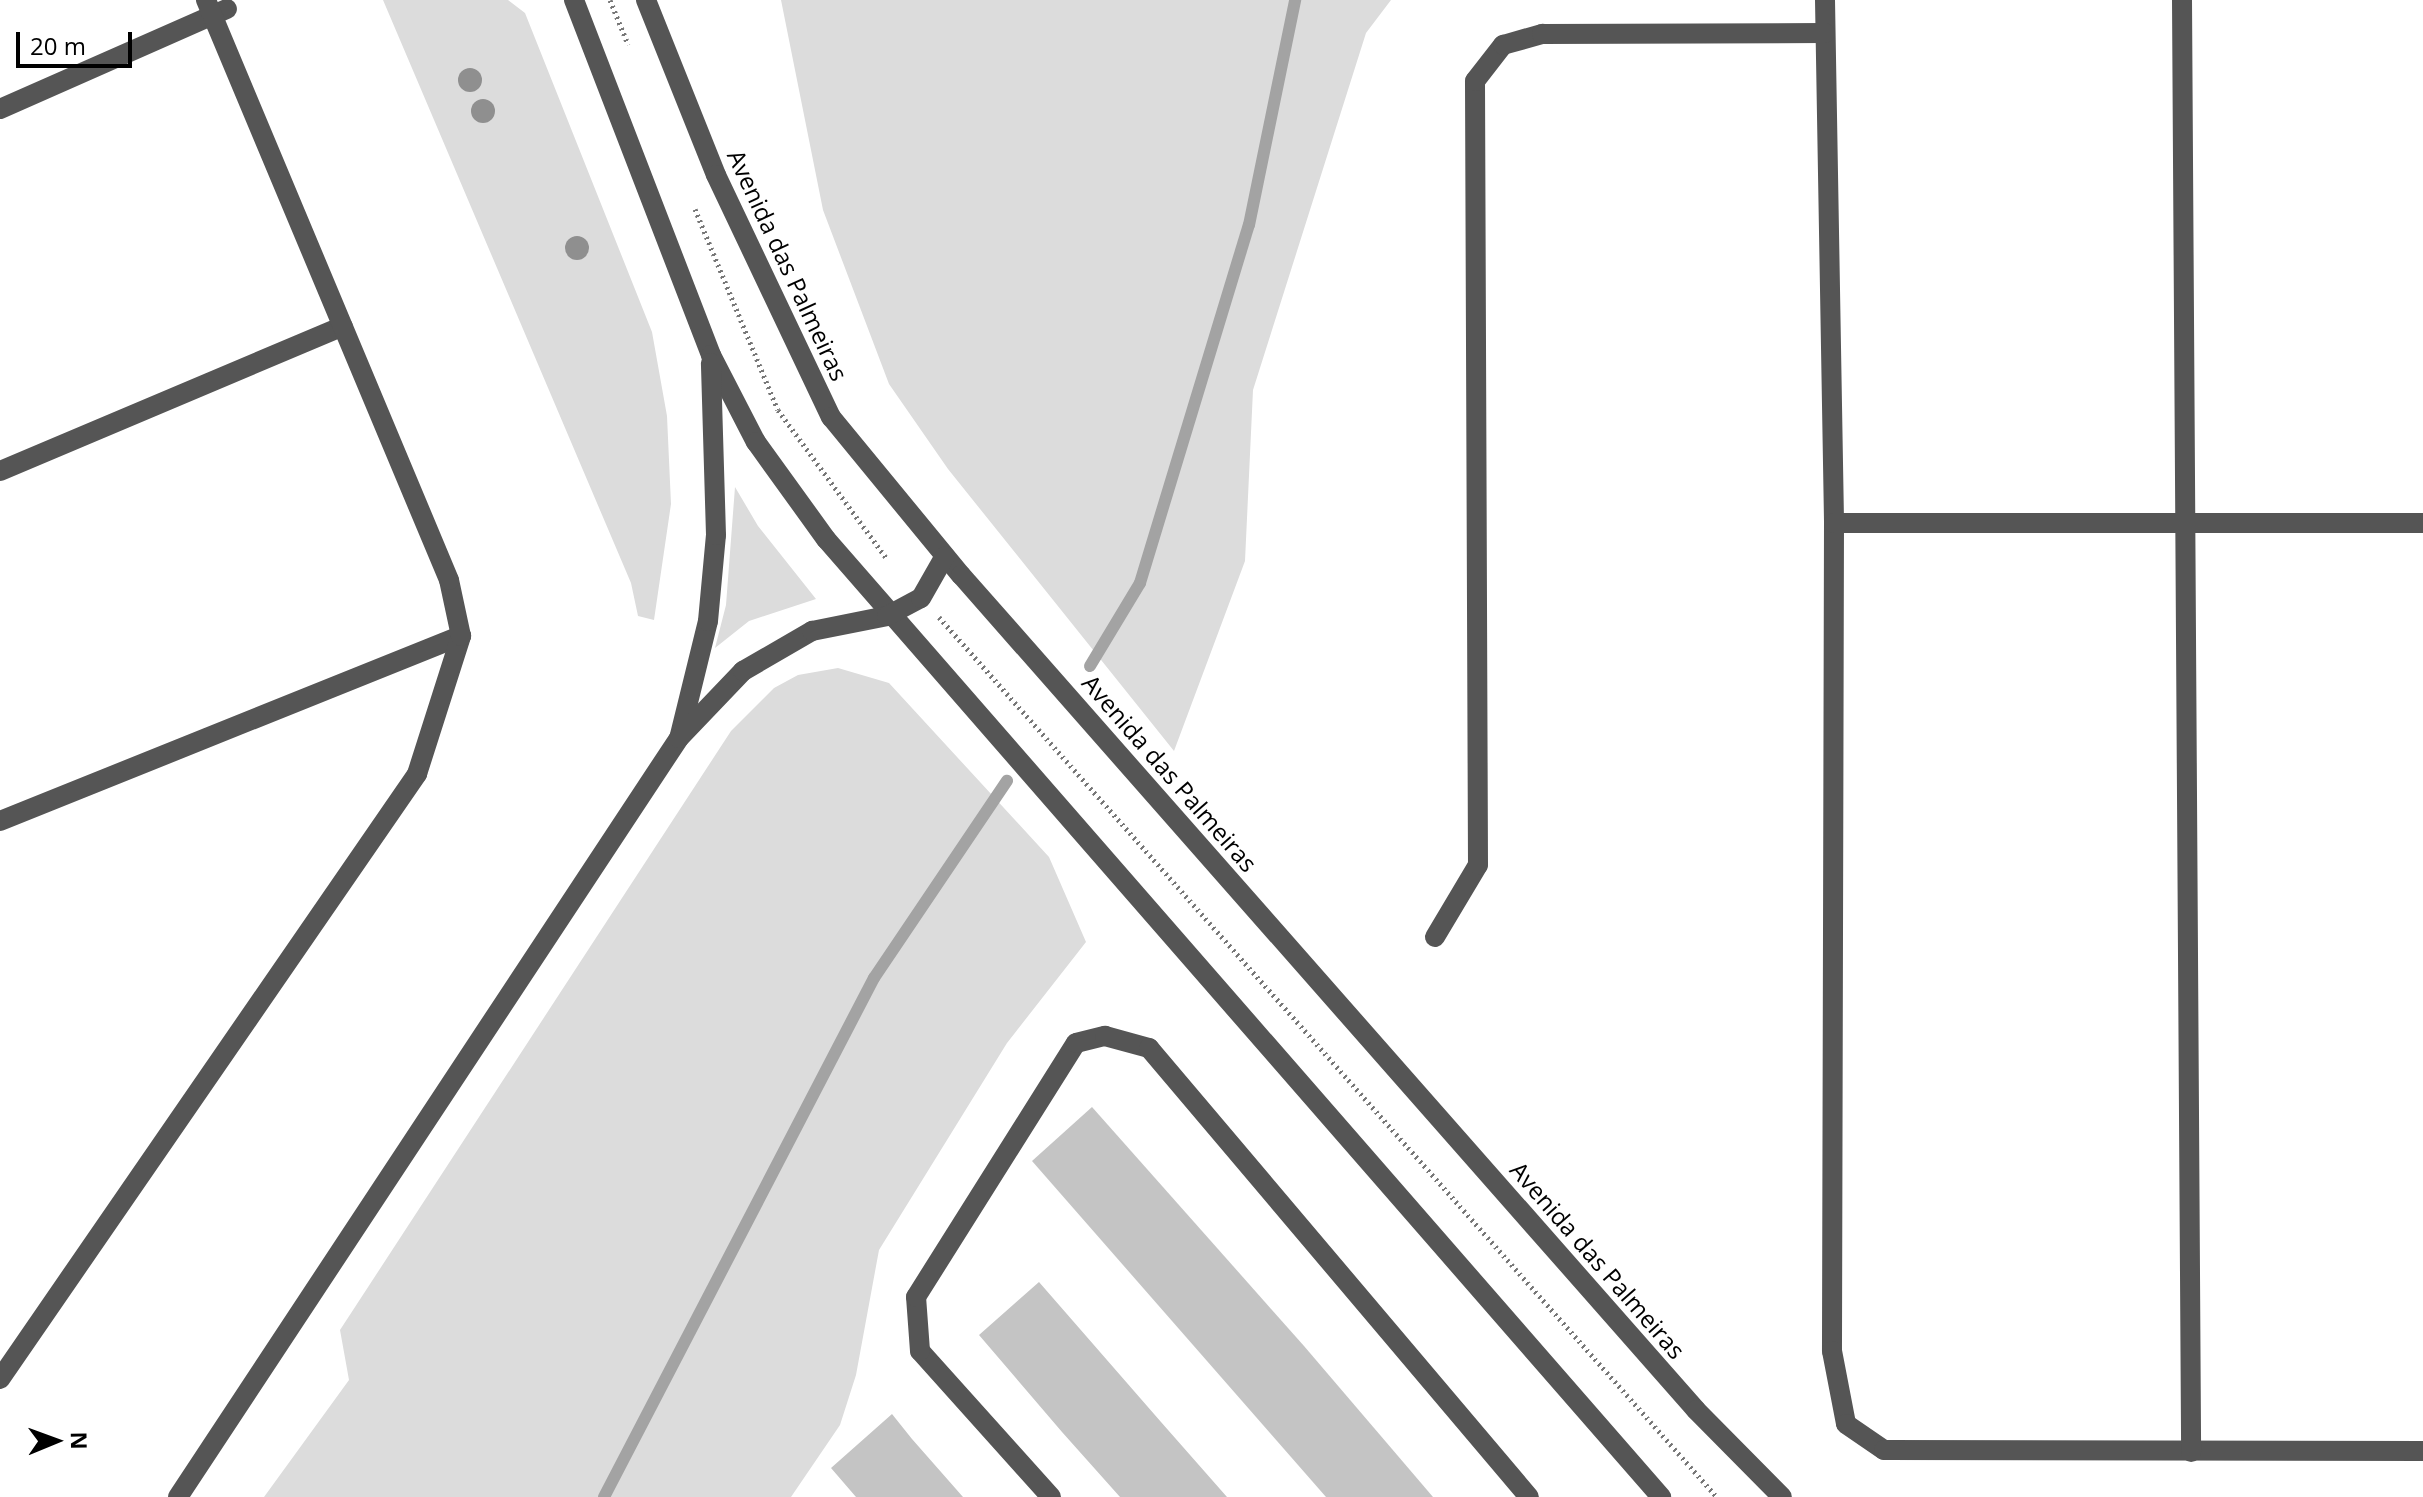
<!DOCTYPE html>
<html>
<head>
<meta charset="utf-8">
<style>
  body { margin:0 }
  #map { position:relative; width:2423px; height:1497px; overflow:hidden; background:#fff; font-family:"Open Sans",sans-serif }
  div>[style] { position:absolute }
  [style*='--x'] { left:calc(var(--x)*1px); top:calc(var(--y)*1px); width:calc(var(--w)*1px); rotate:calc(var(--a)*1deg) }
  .green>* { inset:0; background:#dcdcdc }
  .stream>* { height:12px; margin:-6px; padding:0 6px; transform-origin:6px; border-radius:6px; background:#a3a3a3 }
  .building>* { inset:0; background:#c4c4c4 }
  .path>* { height:5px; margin-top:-2.5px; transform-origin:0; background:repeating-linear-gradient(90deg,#777 0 2px,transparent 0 6px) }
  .minor>* { height:20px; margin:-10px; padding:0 10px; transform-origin:10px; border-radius:10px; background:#555 }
  .trees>* { width:24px; height:24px; margin:-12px; border-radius:50%; background:#8f8f8f }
  span { translate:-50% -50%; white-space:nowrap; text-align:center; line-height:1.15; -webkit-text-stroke:8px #fff; paint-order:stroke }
  .street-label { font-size:24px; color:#000 }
  .north { position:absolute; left:16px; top:1401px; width:80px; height:80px; -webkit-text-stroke:6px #fff; paint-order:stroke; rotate:89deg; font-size:22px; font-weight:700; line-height:32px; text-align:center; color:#000 }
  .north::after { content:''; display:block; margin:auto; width:28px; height:36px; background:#000; clip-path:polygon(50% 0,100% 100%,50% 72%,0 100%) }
  .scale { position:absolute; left:16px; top:32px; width:116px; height:36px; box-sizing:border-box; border:4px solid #000; border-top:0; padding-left:10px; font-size:24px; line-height:28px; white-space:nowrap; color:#000; -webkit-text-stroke:6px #fff; paint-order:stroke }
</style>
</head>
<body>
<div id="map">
  <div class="green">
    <div style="clip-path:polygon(383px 0,508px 0,525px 13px,652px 332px,667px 416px,671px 504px,654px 620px,638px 616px,631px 583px)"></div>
    <div style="clip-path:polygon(781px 0,1391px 0,1366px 33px,1253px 390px,1245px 561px,1174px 751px,948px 469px,889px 384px,823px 210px)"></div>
    <div style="clip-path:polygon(735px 487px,758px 526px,816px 599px,749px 621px,715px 648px,726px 605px)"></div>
    <div style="clip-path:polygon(838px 668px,889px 683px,1049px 857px,1086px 942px,1007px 1043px,879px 1250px,856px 1375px,840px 1425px,791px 1497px,264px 1497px,349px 1380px,340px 1330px,731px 731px,774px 688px,798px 675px)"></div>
  </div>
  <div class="stream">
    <div style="--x:1090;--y:666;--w:97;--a:-58.9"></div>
    <div style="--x:1140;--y:583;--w:374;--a:-73.1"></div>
    <div style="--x:1249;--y:225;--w:230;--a:-78.4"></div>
    <div style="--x:604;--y:1497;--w:585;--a:-62.52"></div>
    <div style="--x:874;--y:978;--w:238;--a:-56"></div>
  </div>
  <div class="building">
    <div style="clip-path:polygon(1092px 1107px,1304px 1346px,1433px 1497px,1326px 1497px,1032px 1161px)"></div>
    <div style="clip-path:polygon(1039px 1282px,1161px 1422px,1227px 1497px,1120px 1497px,1062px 1432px,979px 1335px)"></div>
    <div style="clip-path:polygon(892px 1414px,912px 1439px,963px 1497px,856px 1497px,831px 1468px)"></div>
  </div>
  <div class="path">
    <div style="--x:610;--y:0;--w:48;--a:67.8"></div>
    <div style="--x:695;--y:209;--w:217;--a:67.6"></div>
    <div style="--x:778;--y:410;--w:185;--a:53.8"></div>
    <div style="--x:939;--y:617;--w:1175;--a:48.52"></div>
  </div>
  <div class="minor">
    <div style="--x:574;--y:0;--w:381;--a:68.9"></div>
    <div style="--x:711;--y:355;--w:98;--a:62.7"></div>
    <div style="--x:756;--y:442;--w:120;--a:54.2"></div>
    <div style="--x:826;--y:539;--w:1271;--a:48.92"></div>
    <div style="--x:646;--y:0;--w:188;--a:68.2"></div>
    <div style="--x:716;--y:175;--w:268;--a:64.6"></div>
    <div style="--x:831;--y:417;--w:205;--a:50.6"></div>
    <div style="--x:961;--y:575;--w:1112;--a:48.64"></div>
    <div style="--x:1696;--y:1410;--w:122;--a:45.3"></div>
    <div style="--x:1825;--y:0;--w:523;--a:89.01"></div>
    <div style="--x:1834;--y:523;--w:828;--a:90.14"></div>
    <div style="--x:1832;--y:1351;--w:74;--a:79.1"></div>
    <div style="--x:1846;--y:1424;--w:46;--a:34.4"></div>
    <div style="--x:1884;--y:1450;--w:539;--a:0.11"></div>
    <div style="--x:2182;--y:0;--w:1452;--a:89.64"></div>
    <div style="--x:0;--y:109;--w:248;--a:-23.8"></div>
    <div style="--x:0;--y:471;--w:372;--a:-22.9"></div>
    <div style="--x:1834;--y:523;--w:589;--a:0"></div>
    <div style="--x:680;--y:735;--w:117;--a:-76.2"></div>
    <div style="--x:708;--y:621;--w:86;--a:-84.7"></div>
    <div style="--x:716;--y:535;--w:172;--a:-91.7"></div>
    <div style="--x:0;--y:821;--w:497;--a:-21.9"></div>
    <div style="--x:1435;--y:937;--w:84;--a:-59.2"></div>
    <div style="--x:1478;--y:865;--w:784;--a:-90.22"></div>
    <div style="--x:1475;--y:81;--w:46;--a:-52.1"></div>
    <div style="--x:1503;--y:45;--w:41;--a:-15.8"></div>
    <div style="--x:1542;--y:34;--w:283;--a:-0.2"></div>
    <div style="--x:0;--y:1379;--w:735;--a:-55.42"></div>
    <div style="--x:417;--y:774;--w:145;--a:-72.3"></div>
    <div style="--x:461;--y:636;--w:57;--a:-102.1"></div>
    <div style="--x:449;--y:580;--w:629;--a:-112.73"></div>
    <div style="--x:178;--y:1497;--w:909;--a:-56.57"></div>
    <div style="--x:679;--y:738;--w:93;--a:-46.3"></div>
    <div style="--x:743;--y:671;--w:80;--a:-30.1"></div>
    <div style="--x:812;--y:631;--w:76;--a:-11.3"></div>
    <div style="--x:887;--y:616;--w:38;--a:-28"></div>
    <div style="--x:921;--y:598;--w:48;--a:-60.3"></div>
    <div style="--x:1051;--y:1497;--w:196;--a:-131.9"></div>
    <div style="--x:920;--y:1351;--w:54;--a:-94.2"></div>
    <div style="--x:916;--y:1297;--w:300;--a:-57.8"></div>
    <div style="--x:1076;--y:1043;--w:30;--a:-14"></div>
    <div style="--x:1105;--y:1036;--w:46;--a:15.3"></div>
    <div style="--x:1149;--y:1048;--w:588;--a:49.76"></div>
  </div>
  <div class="trees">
    <div style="left:470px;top:80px"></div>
    <div style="left:483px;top:111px"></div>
    <div style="left:577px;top:248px"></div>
  </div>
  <div class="street-label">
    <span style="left:788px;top:265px;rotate:65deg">Avenida das Palmeiras</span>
    <span style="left:1170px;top:773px;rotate:49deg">Avenida das Palmeiras</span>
    <span style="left:1598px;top:1260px;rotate:49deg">Avenida das Palmeiras</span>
  </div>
  <div class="north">N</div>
  <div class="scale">20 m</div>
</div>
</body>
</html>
